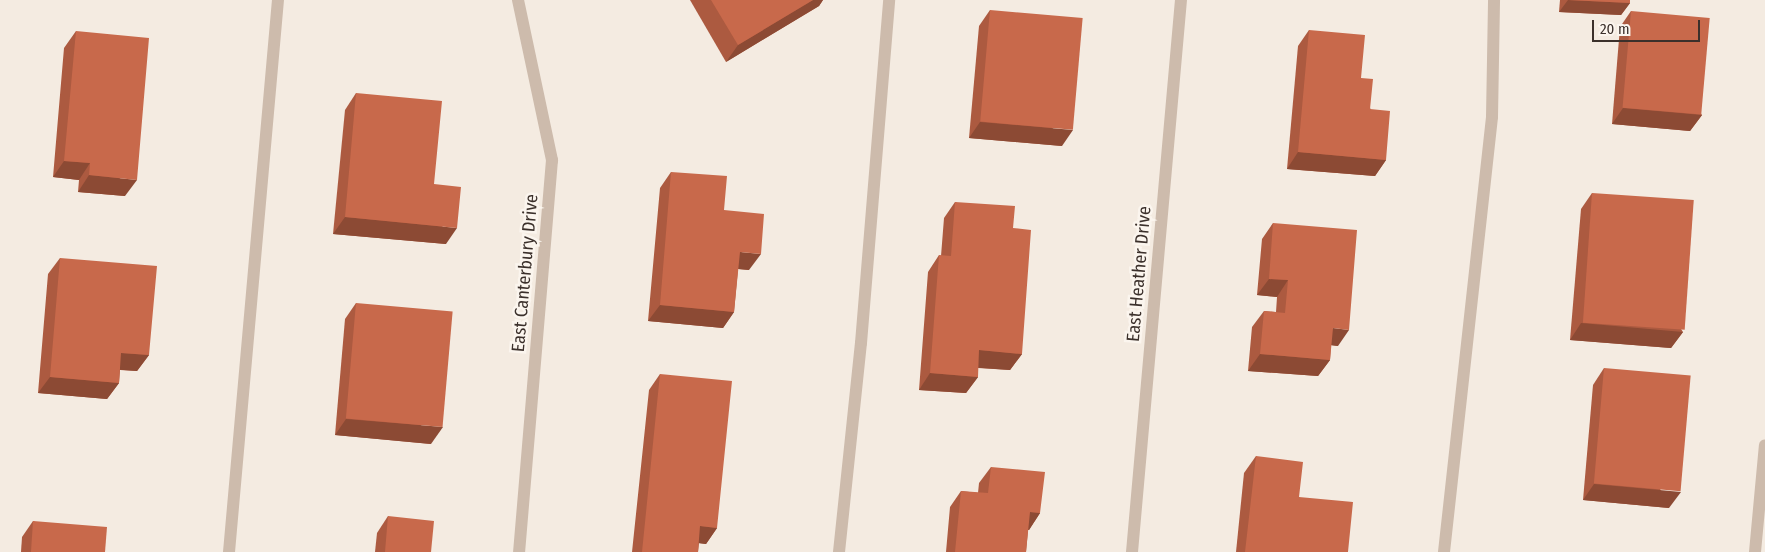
<!DOCTYPE html>
<html>
<head>
<meta charset="utf-8">
<style>
  body { margin:0 }
  #map { position:relative; width:1765px; height:552px; overflow:hidden; background:#f4ebe1; font-family:"Fira Sans Condensed",sans-serif }
  div>[style] { position:absolute }
  [style*='--x'] { left:calc(var(--x)*1px); top:calc(var(--y)*1px); width:calc(var(--w)*1px); rotate:calc(var(--a)*1deg) }
  .lane>* { height:12px; margin:-6px; padding:0 6px; transform-origin:6px; border-radius:6px; background:#cdbbac }
  .street>* { height:12px; margin:-6px; padding:0 6px; transform-origin:6px; border-radius:6px; background:#cdbbac }
  .wall>* { inset:0; background:#ac5a40 }
  .shaded-wall>* { inset:0; background:#8c4a34 }
  .building>* { inset:0; background:#c8694b; transform-origin:0 0 }
  span { translate:-50% -50%; white-space:nowrap; text-align:center; line-height:1.15; -webkit-text-stroke:5px #fbf5ee; paint-order:stroke }
  .street-label { font-size:18px; color:#3b302b }
  .scale { position:absolute; left:1592px; top:20px; width:108px; height:22px; box-sizing:border-box; border:2px solid #3b302b; border-top:0; padding-left:6px; font-size:15px; line-height:18px; white-space:nowrap; color:#3b302b; -webkit-text-stroke:4px #fbf5ee; paint-order:stroke }
</style>
</head>
<body>
<div id="map">
  <div class="lane">
    <div style="--x:229;--y:552;--w:554;--a:-84.93"></div>
    <div style="--x:839;--y:552;--w:210;--a:-84"></div>
    <div style="--x:861;--y:343;--w:344;--a:-85.3"></div>
    <div style="--x:1444;--y:552;--w:438;--a:-83.7"></div>
    <div style="--x:1492;--y:117;--w:117;--a:-89"></div>
  </div>
  <div class="street">
    <div style="--x:518;--y:0;--w:164;--a:78"></div>
    <div style="--x:552;--y:160;--w:393;--a:94.8"></div>
    <div style="--x:1132;--y:552;--w:554;--a:-84.93"></div>
    <div style="--x:1755;--y:552;--w:107;--a:-84.7"></div>
  </div>
  <div class="wall">
    <div style="clip-path:polygon(690px 0,823px 0,819px 6px,726px 62px)"></div>
    <div style="clip-path:polygon(1560px 0,1630px 0,1630px 3px,1621px 15px,1559px 12px)"></div>
    <div style="clip-path:polygon(990px 10px,1062px 146px,969px 138px,979px 26px)"></div>
    <div style="clip-path:polygon(1631px 11px,1702px 115px,1690px 131px,1612px 124px,1620px 27px)"></div>
    <div style="clip-path:polygon(1309px 30px,1361px 78px,1386px 160px,1375px 176px,1287px 169px,1298px 46px)"></div>
    <div style="clip-path:polygon(76px 31px,125px 196px,78px 192px,79px 180px,53px 177px,64px 48px)"></div>
    <div style="clip-path:polygon(356px 93px,434px 184px,446px 244px,333px 234px,345px 110px)"></div>
    <div style="clip-path:polygon(671px 172px,724px 210px,749px 270px,738px 269px,734px 312px,723px 328px,648px 321px,660px 188px)"></div>
    <div style="clip-path:polygon(1592px 193px,1683px 332px,1671px 348px,1570px 340px,1581px 209px)"></div>
    <div style="clip-path:polygon(955px 202px,1013px 228px,1022px 354px,1010px 370px,978px 368px,978px 377px,966px 393px,919px 390px,928px 272px,939px 255px,941px 256px,944px 218px)"></div>
    <div style="clip-path:polygon(1273px 223px,1338px 346px,1331px 345px,1330px 360px,1318px 376px,1248px 371px,1252px 327px,1264px 311px,1276px 312px,1277px 297px,1257px 295px,1262px 239px)"></div>
    <div style="clip-path:polygon(60px 258px,149px 355px,137px 371px,120px 370px,119px 383px,107px 399px,38px 393px,48px 274px)"></div>
    <div style="clip-path:polygon(356px 303px,431px 444px,335px 435px,345px 319px)"></div>
    <div style="clip-path:polygon(1604px 368px,1669px 508px,1583px 500px,1593px 385px)"></div>
    <div style="clip-path:polygon(660px 374px,717px 528px,706px 544px,699px 543px,698px 552px,632px 552px,649px 390px)"></div>
    <div style="clip-path:polygon(1256px 456px,1299px 497px,1348px 552px,1236px 552px,1244px 473px)"></div>
    <div style="clip-path:polygon(991px 467px,1040px 513px,1029px 530px,1028px 530px,1026px 552px,946px 552px,950px 507px,961px 491px,978px 493px,979px 483px)"></div>
    <div style="clip-path:polygon(388px 516px,431px 552px,375px 552px,377px 533px)"></div>
    <div style="clip-path:polygon(33px 521px,105px 552px,21px 552px,22px 537px)"></div>
  </div>
  <div class="shaded-wall">
    <div style="clip-path:polygon(813px 0,823px 0,819px 6px,726px 62px,738px 45px)"></div>
    <div style="clip-path:polygon(1568px 0,1630px 3px,1621px 15px,1559px 12px)"></div>
    <div style="clip-path:polygon(1623px 108px,1702px 115px,1690px 131px,1612px 124px)"></div>
    <div style="clip-path:polygon(980px 122px,1073px 130px,1062px 146px,969px 138px)"></div>
    <div style="clip-path:polygon(1298px 152px,1386px 160px,1375px 176px,1287px 169px)"></div>
    <div style="clip-path:polygon(64px 161px,90px 163px,79px 180px,53px 177px)"></div>
    <div style="clip-path:polygon(89px 175px,137px 180px,125px 196px,78px 192px)"></div>
    <div style="clip-path:polygon(345px 217px,457px 228px,446px 244px,333px 234px)"></div>
    <div style="clip-path:polygon(740px 252px,761px 254px,749px 270px,728px 268px)"></div>
    <div style="clip-path:polygon(1269px 279px,1288px 280px,1277px 297px,1257px 295px)"></div>
    <div style="clip-path:polygon(660px 305px,734px 312px,723px 328px,648px 321px)"></div>
    <div style="clip-path:polygon(1581px 323px,1683px 332px,1671px 348px,1570px 340px)"></div>
    <div style="clip-path:polygon(1333px 328px,1349px 330px,1338px 346px,1321px 344px)"></div>
    <div style="clip-path:polygon(979px 350px,1022px 354px,1010px 370px,968px 367px)"></div>
    <div style="clip-path:polygon(121px 353px,149px 355px,137px 371px,110px 369px)"></div>
    <div style="clip-path:polygon(1260px 354px,1330px 360px,1318px 376px,1248px 371px)"></div>
    <div style="clip-path:polygon(930px 373px,978px 377px,966px 393px,919px 390px)"></div>
    <div style="clip-path:polygon(50px 377px,119px 383px,107px 399px,38px 393px)"></div>
    <div style="clip-path:polygon(346px 419px,443px 427px,431px 444px,335px 435px)"></div>
    <div style="clip-path:polygon(1594px 484px,1681px 492px,1669px 508px,1583px 500px)"></div>
    <div style="clip-path:polygon(1030px 512px,1040px 513px,1029px 530px,1018px 529px)"></div>
    <div style="clip-path:polygon(700px 526px,717px 528px,706px 544px,689px 542px)"></div>
  </div>
  <div class="building">
    <div style="clip-path:polygon(711px 0,813px 0,738px 45px)"></div>
    <div style="clip-path:polygon(1568px 0,1630px 0,1630px 3px)"></div>
    <div style="left:990px;top:10px;width:93px;height:112px;rotate:5deg"></div>
    <div style="left:1631px;top:11px;width:79px;height:97px;rotate:5deg"></div>
    <div style="clip-path:polygon(1309px 30px,1365px 35px,1361px 78px,1373px 79px,1370px 109px,1390px 111px,1386px 160px,1298px 152px)"></div>
    <div style="clip-path:polygon(76px 31px,149px 38px,137px 180px,89px 175px,90px 163px,64px 161px)"></div>
    <div style="clip-path:polygon(356px 93px,442px 101px,434px 184px,461px 187px,457px 228px,345px 217px)"></div>
    <div style="clip-path:polygon(671px 172px,727px 176px,724px 210px,764px 214px,761px 254px,740px 252px,734px 312px,660px 305px)"></div>
    <div style="left:1592px;top:193px;width:102px;height:130px;rotate:4deg"></div>
    <div style="clip-path:polygon(955px 202px,1015px 206px,1013px 228px,1031px 230px,1022px 354px,979px 350px,978px 377px,930px 373px,939px 255px,951px 256px)"></div>
    <div style="clip-path:polygon(1273px 223px,1357px 230px,1349px 330px,1333px 328px,1330px 360px,1260px 354px,1264px 311px,1285px 313px,1288px 280px,1269px 279px)"></div>
    <div style="clip-path:polygon(60px 258px,157px 266px,149px 355px,121px 353px,119px 383px,50px 377px)"></div>
    <div style="left:356px;top:303px;width:97px;height:116px;rotate:5deg"></div>
    <div style="left:1604px;top:368px;width:87px;height:116px;rotate:5deg"></div>
    <div style="clip-path:polygon(660px 374px,732px 381px,717px 528px,700px 526px,698px 552px,642px 552px)"></div>
    <div style="clip-path:polygon(1256px 456px,1303px 462px,1299px 497px,1353px 502px,1348px 552px,1245px 552px)"></div>
    <div style="clip-path:polygon(991px 467px,1045px 472px,1040px 513px,1030px 512px,1026px 552px,955px 552px,961px 491px,988px 493px)"></div>
    <div style="clip-path:polygon(388px 516px,434px 521px,431px 552px,385px 552px)"></div>
    <div style="clip-path:polygon(33px 521px,107px 527px,105px 552px,31px 552px)"></div>
  </div>
  <div class="street-label">
    <span style="left:525px;top:273px;rotate:-85deg">East Canterbury Drive</span>
    <span style="left:1139px;top:274px;rotate:-85deg">East Heather Drive</span>
  </div>
  <div class="scale">20 m</div>
</div>
</body>
</html>
